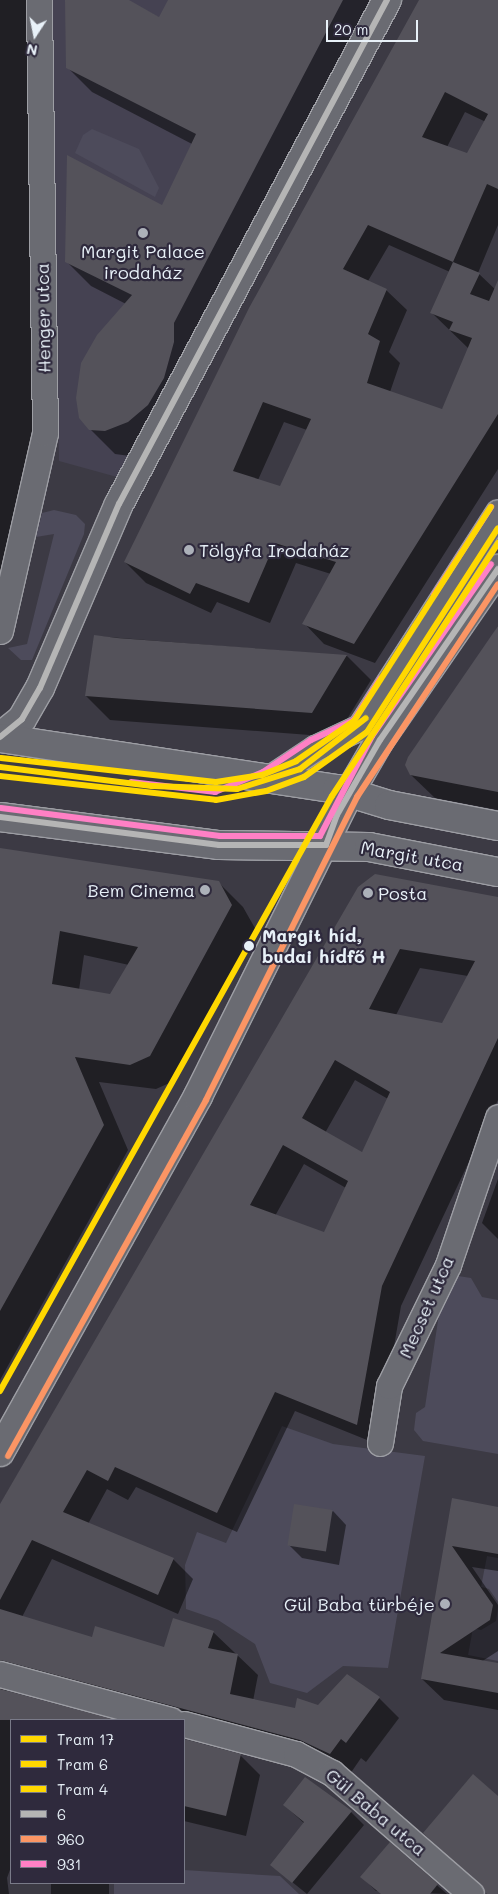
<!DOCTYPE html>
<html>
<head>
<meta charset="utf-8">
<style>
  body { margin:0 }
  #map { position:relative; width:498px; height:1894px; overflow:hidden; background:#3c3a44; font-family:Mali,sans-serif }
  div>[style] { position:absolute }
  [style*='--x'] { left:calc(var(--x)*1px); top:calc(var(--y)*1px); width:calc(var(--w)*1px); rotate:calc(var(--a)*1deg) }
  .built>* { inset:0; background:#454252 }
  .green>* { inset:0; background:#4d4b5b }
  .shadow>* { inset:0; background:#0007; transform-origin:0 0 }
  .building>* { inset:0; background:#54525a; transform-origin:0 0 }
  .roads { filter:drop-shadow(1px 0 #9d9ea4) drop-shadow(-1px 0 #9d9ea4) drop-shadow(0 1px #9d9ea4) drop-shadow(0 -1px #9d9ea4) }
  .street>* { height:25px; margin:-12.5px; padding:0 12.5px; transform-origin:12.5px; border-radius:12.5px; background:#6a6b72 }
  .secondary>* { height:28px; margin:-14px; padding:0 14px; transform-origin:14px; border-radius:14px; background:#6a6b72 }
  .bus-1>* { height:6px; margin:-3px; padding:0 3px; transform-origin:3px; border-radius:3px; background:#b5b5b5 }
  .bus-2>* { height:6px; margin:-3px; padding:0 3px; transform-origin:3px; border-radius:3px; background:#fb9564 }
  .bus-3>* { height:6px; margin:-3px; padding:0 3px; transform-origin:3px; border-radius:3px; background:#ff80c5 }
  .tram-1>* { height:6px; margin:-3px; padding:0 3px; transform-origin:3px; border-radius:3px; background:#ffd800 }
  .tram-2>* { height:6px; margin:-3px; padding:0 3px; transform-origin:3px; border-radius:3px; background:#ffd800 }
  .tram-3>* { height:6px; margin:-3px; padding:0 3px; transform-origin:3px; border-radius:3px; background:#ffd800 }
  .dots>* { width:14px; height:14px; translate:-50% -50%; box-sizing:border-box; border:2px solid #2f2a3d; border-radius:50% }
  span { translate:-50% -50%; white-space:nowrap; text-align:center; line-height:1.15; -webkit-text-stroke:4.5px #2f2a3d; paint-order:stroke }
  .poi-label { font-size:18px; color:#e8f1f8 }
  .left { translate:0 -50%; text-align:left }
  .right { translate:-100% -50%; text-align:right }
  .street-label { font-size:18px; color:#e8f1f8 }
  .stop-label { font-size:18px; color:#e8f1f8; font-weight:700 }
  .legend { position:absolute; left:10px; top:1719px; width:175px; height:165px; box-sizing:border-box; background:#2f2a3d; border:1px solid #797a88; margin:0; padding:6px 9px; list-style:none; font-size:15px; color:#e8f1f8 }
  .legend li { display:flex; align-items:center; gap:10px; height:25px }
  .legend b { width:25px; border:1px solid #797a88 }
  .north { position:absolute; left:10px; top:10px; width:50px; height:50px; -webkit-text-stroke:4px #2f2a3d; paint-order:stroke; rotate:191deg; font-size:14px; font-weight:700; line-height:20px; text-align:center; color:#e8f1f8 }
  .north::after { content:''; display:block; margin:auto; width:18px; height:22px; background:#e8f1f8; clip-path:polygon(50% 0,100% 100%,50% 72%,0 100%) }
  .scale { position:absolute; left:326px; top:20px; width:92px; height:22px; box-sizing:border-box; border:2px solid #e8f1f8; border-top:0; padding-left:6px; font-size:15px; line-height:18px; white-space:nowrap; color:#e8f1f8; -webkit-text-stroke:4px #2f2a3d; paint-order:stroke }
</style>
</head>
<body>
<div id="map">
  <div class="built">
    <div style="clip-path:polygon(52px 0,373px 0,117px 477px,59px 461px)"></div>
  </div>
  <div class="green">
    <div style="clip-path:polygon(92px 129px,139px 149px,159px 188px,155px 197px,75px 153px,83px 135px)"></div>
    <div style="clip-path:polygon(54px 510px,76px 515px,85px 524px,84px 534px,32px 660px,21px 660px,8px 648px,27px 644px,54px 534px,36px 537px,42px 513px)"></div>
    <div style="clip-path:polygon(445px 1274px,471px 1278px,482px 1297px,498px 1300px,498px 1454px,423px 1441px,414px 1430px,416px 1413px,425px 1407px)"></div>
    <div style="clip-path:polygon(282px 1426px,333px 1444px,425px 1456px,388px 1668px,343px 1666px,307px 1693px,270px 1683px,255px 1644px,218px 1620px,186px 1609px,185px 1565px,197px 1532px,226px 1543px)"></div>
    <div style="clip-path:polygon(487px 1556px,498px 1558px,498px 1602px,489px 1589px,481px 1587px)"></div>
    <div style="clip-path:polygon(498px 1607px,498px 1661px,468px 1655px,473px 1628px,481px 1630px,496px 1621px)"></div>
    <div style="clip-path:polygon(184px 1870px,280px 1876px,299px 1894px,114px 1894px,114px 1883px,184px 1883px)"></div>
  </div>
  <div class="shadow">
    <div style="clip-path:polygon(0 0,33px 0,44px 417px,0 610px)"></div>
    <div style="clip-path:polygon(66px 0,127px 0,160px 18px,169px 0,381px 0,130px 456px,115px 454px,90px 429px,126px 304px,91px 286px,66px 261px,162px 207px,192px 144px,92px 92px,67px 67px)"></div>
    <div style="clip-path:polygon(evenodd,420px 0,498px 0,498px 225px,478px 273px,498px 292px,498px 469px,375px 663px,324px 644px,304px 623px,331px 574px,296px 563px,270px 623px,217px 602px,211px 613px,146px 583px,125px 562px,420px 0,465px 112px,486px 122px,468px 155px,447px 147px,465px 112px,420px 0,389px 245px,450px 272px,432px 313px,469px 349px,442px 410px,390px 392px,400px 363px,389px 352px,407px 310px,386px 290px,368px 281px,389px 245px,420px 0,284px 422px,307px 430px,280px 488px,258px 480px,284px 422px)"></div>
    <div style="clip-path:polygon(498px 626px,498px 810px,435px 798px,411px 775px)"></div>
    <div style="clip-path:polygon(95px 636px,347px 656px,371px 680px,336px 737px,110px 720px,86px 696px)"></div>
    <div style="clip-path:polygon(evenodd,0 850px,218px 882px,243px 907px,256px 930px,174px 1081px,156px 1089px,99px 1082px,128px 1150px,0 1380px,0 850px,84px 955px,129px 965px,111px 996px,79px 990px,84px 955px)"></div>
    <div style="clip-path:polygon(evenodd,359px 888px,498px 900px,498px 1100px,401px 1306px,377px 1444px,295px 1411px,237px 1532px,136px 1487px,128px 1500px,107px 1489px,88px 1524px,173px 1559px,193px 1579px,178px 1614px,52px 1559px,22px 1617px,92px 1639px,165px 1649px,213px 1632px,258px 1675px,253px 1701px,295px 1710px,379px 1698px,399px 1718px,366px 1762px,361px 1758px,350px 1774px,9px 1684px,7px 1692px,111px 1720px,11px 1720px,11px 1867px,7px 1878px,9px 1894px,0 1894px,0 1505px,359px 888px,420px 968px,468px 976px,442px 1024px,396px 1015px,420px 968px,359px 888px,355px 1080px,388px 1099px,362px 1153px,325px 1133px,355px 1080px,359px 888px,304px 1164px,346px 1188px,325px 1233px,275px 1216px,304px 1164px)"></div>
    <div style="clip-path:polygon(498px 1179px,498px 1239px,482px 1223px)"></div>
    <div style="clip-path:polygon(453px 1500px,498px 1508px,498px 1571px,472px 1567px,498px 1605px,498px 1651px,481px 1662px,498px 1665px,498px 1710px,444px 1700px,422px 1679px)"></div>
    <div style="clip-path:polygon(333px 1511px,346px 1525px,339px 1565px,302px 1558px,289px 1545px)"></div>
    <div style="clip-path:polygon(184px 1740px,240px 1755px,260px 1775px,246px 1836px,184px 1821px)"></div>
    <div style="clip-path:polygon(284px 1805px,351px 1812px,364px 1825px,307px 1894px,271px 1865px,305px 1824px)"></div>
    <div style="clip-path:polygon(390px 1844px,447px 1894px,376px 1891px,362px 1877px)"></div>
    <div style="left:51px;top:1883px;width:58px;height:11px"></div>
  </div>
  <div class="building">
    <div style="clip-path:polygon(65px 0,129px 0,159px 17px,168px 0,343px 0,174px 323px,174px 342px,164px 378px,148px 405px,128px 422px,105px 431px,89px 430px,79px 418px,76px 398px,81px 363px,97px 335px,132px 295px,65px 262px,67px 155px,162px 205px,196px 134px,66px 68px)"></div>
    <div style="clip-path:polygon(evenodd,419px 0,498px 0,498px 189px,487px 184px,453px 262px,480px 273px,470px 294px,489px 301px,498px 280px,498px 414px,354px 644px,302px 624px,336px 562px,275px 543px,249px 603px,196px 583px,190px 594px,124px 562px,249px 308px,419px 0,445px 92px,488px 114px,467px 153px,422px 137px,445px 92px,419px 0,368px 225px,453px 262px,430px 313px,453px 322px,449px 330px,472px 338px,442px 409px,367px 383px,380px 341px,368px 334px,387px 289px,343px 269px,368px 225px,419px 0,263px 402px,311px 419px,280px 486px,233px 471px,263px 402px)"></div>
    <div style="clip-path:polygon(498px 626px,498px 792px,410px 775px,405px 765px,408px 757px)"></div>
    <div style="clip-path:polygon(94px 635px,117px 638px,347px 655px,312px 713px,85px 696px)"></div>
    <div style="clip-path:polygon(evenodd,0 848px,219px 881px,232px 905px,150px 1056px,130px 1065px,75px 1057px,104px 1125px,0 1311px,0 848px,60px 931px,138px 947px,110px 994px,52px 984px,60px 931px)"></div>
    <div style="clip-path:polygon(evenodd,375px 874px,498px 897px,498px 1038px,382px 1286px,357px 1425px,275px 1392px,217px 1513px,115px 1467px,108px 1481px,87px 1470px,63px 1512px,174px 1558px,158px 1595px,32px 1540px,0 1600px,0 1504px,358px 887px,375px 874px,400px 949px,475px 961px,442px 1023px,369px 1009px,400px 949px,375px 874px,335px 1060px,390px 1092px,362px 1152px,302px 1118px,335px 1060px,375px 874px,283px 1145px,348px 1181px,324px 1232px,250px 1205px,283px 1145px)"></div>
    <div style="clip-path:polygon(452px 1498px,498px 1507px,498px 1554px,452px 1546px,493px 1605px,490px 1620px,440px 1653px,498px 1663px,498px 1693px,421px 1679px)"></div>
    <div style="left:294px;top:1504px;width:39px;height:42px;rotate:9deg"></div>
    <div style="clip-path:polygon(0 1609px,92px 1637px,95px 1626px,164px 1647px,173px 1618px,214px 1631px,208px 1648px,238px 1654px,230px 1694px,295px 1708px,297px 1698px,318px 1705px,347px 1674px,380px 1697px,346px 1743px,341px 1739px,330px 1754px,300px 1740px,0 1660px)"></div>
    <div style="clip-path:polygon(0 1689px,117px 1720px,0 1720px)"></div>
    <div style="clip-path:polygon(184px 1739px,241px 1754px,226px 1816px,184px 1806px)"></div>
    <div style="clip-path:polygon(473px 1774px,498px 1796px,498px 1894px,487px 1894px,423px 1833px)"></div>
    <div style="clip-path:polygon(305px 1777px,352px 1811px,292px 1883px,270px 1865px,304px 1822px,283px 1805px)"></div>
    <div style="clip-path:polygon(390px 1842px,438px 1884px,430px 1894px,381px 1894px,360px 1877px)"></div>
  </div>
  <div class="roads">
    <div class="street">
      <div style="--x:0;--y:631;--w:203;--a:-77.2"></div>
      <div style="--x:45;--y:433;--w:433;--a:-90.8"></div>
      <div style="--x:267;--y:780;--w:58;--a:-33.7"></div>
      <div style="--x:315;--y:748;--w:50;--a:-25"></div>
      <div style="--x:360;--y:727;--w:255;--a:-57.3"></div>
      <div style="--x:380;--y:1443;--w:58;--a:-81"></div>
      <div style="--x:389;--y:1386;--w:135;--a:-64"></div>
      <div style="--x:448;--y:1265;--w:156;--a:-71.3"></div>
      <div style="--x:0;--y:1674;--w:177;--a:15.1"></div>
      <div style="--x:184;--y:1724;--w:116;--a:15"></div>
      <div style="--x:296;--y:1754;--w:41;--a:27.8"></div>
      <div style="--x:332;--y:1773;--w:184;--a:41"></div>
    </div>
    <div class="secondary">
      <div style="--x:0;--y:737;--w:28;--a:-39"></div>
      <div style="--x:22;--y:719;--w:36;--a:-60"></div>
      <div style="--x:40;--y:688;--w:200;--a:-66.8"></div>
      <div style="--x:119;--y:504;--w:571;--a:-62"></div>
      <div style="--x:0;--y:738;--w:341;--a:8.6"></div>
      <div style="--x:337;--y:789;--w:54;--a:17.1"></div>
      <div style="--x:389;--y:805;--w:111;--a:10.9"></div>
      <div style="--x:0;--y:817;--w:221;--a:7.3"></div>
      <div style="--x:219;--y:845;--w:150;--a:0.8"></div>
      <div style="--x:369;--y:847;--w:131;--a:11"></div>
      <div style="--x:0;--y:1452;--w:407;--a:-60.9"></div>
      <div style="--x:198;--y:1096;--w:339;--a:-63.5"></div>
      <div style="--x:349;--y:793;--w:61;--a:-59.7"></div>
      <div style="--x:380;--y:740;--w:208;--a:-55.4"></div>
    </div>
  </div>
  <div class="bus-1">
    <div style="--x:0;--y:737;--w:28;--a:-39"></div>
    <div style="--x:22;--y:719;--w:36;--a:-60"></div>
    <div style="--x:40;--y:688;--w:200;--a:-66.8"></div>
    <div style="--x:119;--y:504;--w:571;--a:-62"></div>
    <div style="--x:0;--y:817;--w:221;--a:7.3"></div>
    <div style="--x:219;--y:845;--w:107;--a:0"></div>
    <div style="--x:326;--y:845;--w:32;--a:-70"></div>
    <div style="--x:337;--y:815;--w:86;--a:-60.2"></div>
    <div style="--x:380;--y:740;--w:208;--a:-55.4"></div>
  </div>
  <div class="bus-2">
    <div style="--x:8;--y:1456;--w:407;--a:-60.9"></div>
    <div style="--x:206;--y:1100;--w:339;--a:-63.5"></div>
    <div style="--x:357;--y:797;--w:255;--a:-56.5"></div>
  </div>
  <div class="bus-3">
    <div style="--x:434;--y:595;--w:105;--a:-57.1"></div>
    <div style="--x:131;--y:782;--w:85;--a:6.8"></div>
    <div style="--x:215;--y:792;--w:52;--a:-22.6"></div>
    <div style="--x:263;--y:772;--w:58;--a:-33.7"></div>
    <div style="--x:311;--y:740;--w:47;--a:-24.9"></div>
    <div style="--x:354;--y:720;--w:49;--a:-57.6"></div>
    <div style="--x:1;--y:808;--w:221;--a:7.3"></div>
    <div style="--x:220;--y:836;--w:100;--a:0"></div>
    <div style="--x:320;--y:836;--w:113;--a:-62.5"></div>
    <div style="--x:372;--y:736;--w:209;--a:-55.3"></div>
  </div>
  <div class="tram-1">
    <div style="--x:0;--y:767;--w:153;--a:7.1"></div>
    <div style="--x:152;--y:786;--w:85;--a:2"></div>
    <div style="--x:237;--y:789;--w:66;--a:-17.6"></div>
    <div style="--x:300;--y:769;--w:83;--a:-37.7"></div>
    <div style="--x:0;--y:1391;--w:681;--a:-60.84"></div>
    <div style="--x:332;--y:796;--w:303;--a:-56.7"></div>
  </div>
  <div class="tram-2">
    <div style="--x:0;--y:776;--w:217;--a:6.3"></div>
    <div style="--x:216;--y:800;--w:51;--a:-10.2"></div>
    <div style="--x:266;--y:791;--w:40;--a:-20.2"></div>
    <div style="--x:304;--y:777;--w:77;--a:-35.5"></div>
    <div style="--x:367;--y:732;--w:242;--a:-57.3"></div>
  </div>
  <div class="tram-3">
    <div style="--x:1;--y:758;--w:216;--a:6.4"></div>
    <div style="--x:216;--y:782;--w:47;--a:-8.7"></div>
    <div style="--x:262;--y:775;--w:37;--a:-22"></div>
    <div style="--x:296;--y:761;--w:70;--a:-34.6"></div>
    <div style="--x:354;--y:721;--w:254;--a:-57.4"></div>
  </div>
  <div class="dots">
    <div style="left:143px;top:233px;background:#acb1b9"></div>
    <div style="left:189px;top:550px;background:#acb1b9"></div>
    <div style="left:205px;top:890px;background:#acb1b9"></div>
    <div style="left:368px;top:893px;background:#acb1b9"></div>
    <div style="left:249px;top:946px;background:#e8f1f8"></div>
    <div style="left:445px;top:1604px;background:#acb1b9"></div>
  </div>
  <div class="poi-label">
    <span style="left:143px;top:262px">Margit Palace<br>irodaház</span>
    <span class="left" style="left:199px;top:550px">Tölgyfa Irodaház</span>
    <span class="right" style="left:195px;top:890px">Bem Cinema</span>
    <span class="left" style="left:378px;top:893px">Posta</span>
    <span class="right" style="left:435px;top:1604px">Gül Baba türbéje</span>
  </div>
  <div class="street-label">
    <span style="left:43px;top:318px;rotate:-91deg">Henger utca</span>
    <span style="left:412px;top:856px;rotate:10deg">Margit utca</span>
    <span style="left:426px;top:1307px;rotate:-66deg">Mecset utca</span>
    <span style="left:376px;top:1812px;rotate:40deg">Gül Baba utca</span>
  </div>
  <div class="stop-label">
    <span class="left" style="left:262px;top:946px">Margit híd,<br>budai hídfő H</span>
  </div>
  <ul class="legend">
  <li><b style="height:6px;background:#ffd800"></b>Tram 17</li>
  <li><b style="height:6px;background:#ffd800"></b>Tram 6</li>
  <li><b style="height:6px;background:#ffd800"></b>Tram 4</li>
  <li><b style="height:6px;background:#b5b5b5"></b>6</li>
  <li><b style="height:6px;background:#fb9564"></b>960</li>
  <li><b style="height:6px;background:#ff80c5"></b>931</li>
  </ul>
  <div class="north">N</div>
  <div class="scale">20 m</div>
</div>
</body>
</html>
